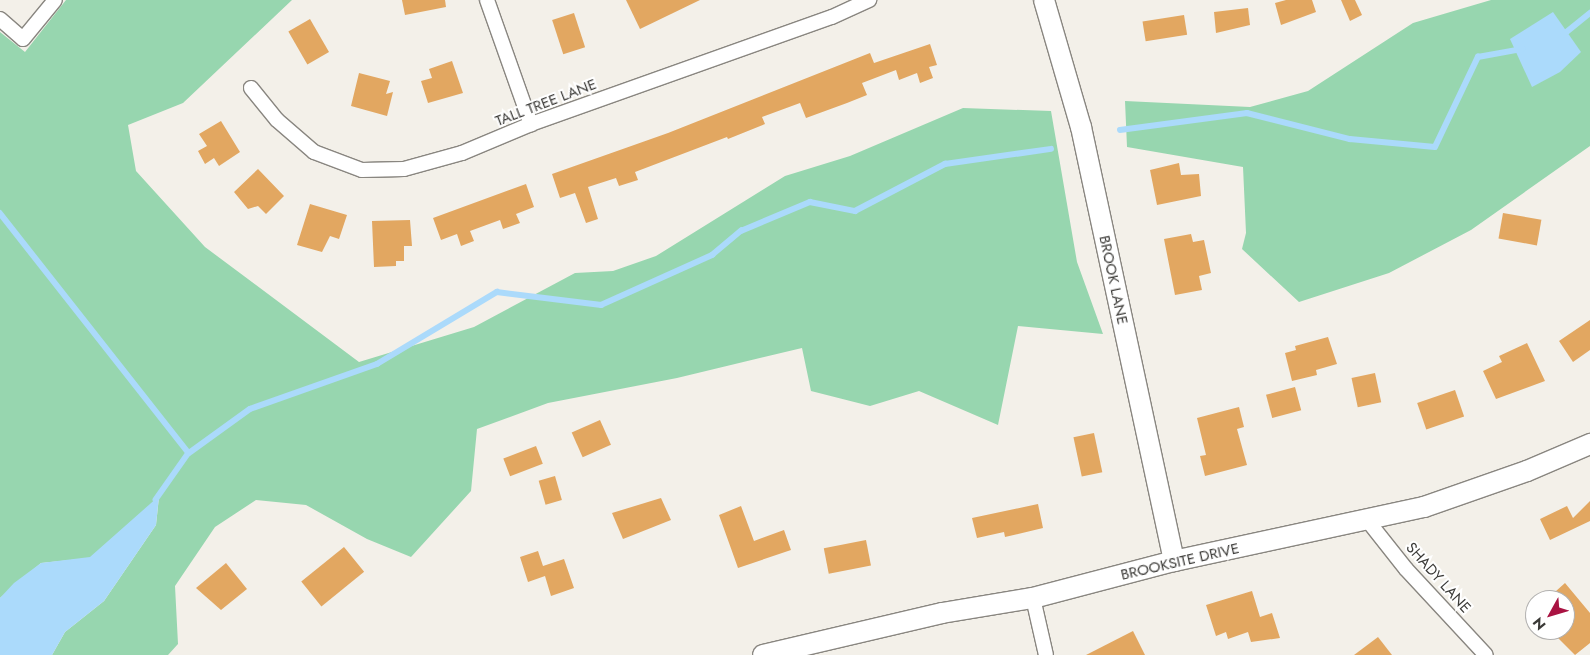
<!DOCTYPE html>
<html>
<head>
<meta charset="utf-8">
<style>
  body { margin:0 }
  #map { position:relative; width:1590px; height:655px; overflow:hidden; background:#f3f0e9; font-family:Jost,sans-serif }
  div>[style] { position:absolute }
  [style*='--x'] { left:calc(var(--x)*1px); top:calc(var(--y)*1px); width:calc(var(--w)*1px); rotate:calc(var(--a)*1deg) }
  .green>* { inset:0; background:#97d6af }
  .water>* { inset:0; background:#abdafb }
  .stream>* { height:5.5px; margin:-2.75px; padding:0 2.75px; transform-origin:2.75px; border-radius:2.75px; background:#abdafb }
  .building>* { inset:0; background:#e2a761; transform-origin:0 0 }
  .roads { filter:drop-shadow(1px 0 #898680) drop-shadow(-1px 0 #898680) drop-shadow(0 1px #898680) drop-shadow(0 -1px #898680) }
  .street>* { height:14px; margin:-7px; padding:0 7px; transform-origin:7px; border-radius:7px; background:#fff }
  .secondary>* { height:20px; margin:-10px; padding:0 10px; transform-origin:10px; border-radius:10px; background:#fff }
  span { translate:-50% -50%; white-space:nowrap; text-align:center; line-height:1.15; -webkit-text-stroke:4px #fff; paint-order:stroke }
  .street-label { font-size:15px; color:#3b3a37 }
  .north { position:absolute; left:1525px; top:590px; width:50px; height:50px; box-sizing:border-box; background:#fff; border:1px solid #b1b0af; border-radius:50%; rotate:231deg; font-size:14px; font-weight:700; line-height:20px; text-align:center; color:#3b3a37 }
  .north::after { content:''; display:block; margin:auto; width:18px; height:22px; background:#a91342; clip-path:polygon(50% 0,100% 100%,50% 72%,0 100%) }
</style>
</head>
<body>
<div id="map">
  <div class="green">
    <div style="clip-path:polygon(66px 0,292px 0,183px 103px,128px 125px,136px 171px,205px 247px,359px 362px,474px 327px,575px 273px,613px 271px,656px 256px,785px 176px,850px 156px,963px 108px,1051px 111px,1077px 262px,1103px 334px,1018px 326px,998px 425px,919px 391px,870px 406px,811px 391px,802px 348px,677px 378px,548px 403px,477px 429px,471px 491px,411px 557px,367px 539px,306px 505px,256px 500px,215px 527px,175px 586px,178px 644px,168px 655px,52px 655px,65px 632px,104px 601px,156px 525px,159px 497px,90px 558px,41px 563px,0 598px,0 32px,25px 52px)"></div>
    <div style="clip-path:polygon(1491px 0,1590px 0,1590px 146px,1471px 230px,1389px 273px,1299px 302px,1242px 249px,1246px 233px,1243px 167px,1127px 147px,1125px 101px,1250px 107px,1308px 91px,1413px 23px)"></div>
  </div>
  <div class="water">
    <div style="clip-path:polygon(1553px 12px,1581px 52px,1560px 72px,1532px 87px,1510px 39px)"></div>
    <div style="clip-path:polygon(159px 496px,156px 525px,104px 601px,65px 632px,52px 655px,0 655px,0 598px,14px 583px,41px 563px,90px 557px)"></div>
  </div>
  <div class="stream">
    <div style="--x:1563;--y:35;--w:35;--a:-39"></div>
    <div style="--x:1120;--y:130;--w:128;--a:-7.6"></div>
    <div style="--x:1247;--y:113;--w:106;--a:14.2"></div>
    <div style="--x:1350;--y:139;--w:85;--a:5.4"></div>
    <div style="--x:1435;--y:147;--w:100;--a:-64.5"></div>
    <div style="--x:1478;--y:57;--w:45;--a:-10.3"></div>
    <div style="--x:0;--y:213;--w:305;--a:51.8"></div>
    <div style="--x:189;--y:453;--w:57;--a:125.1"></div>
    <div style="--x:189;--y:453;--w:75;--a:-35.8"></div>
    <div style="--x:250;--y:409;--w:135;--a:-19.5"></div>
    <div style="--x:377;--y:364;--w:140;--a:-31"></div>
    <div style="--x:497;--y:292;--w:105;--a:7.1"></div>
    <div style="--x:601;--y:305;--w:122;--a:-24.2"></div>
    <div style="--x:712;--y:255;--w:38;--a:-40"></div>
    <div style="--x:741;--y:231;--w:75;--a:-22.8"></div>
    <div style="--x:810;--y:202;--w:46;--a:11.3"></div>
    <div style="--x:855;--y:211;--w:102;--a:-27.6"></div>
    <div style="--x:945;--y:164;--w:107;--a:-8.1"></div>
  </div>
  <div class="building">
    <div style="clip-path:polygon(402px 0,445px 0,446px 7px,405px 15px)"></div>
    <div style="clip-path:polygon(626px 0,700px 0,640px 29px)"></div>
    <div style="clip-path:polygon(1286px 0,1312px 0,1316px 12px,1281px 25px,1275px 3px)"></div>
    <div style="clip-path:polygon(1341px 0,1355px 0,1362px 15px,1350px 21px)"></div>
    <div style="clip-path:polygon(1248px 8px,1250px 25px,1216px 33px,1214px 12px)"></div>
    <div style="left:574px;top:13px;width:36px;height:23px;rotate:72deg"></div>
    <div style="left:1184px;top:15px;width:20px;height:42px;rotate:81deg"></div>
    <div style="left:310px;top:19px;width:38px;height:25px;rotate:60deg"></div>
    <div style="clip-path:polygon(930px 44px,937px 65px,929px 67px,933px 78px,920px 83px,917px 73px,899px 80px,896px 70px,862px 83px,867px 95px,847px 103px,806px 118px,800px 103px,762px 117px,765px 124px,728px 139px,727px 137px,635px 172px,638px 180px,619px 186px,616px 178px,588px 187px,598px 219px,586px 223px,575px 193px,560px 198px,552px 174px,668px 133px,870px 53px,874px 63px)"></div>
    <div style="clip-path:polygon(452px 61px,463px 93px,428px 103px,421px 81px,432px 78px,429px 69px)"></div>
    <div style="clip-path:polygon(359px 73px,390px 81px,386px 94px,393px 92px,387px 116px,351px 106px)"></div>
    <div style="clip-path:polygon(221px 121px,240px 152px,219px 166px,214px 158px,205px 164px,198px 151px,207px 146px,199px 134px)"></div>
    <div style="clip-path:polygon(1179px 163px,1181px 175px,1199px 174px,1201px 196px,1157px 205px,1150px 170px)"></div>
    <div style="clip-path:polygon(258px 169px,284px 196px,266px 214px,258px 206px,248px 209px,234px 192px)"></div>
    <div style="clip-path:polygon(526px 184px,534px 207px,516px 214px,520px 223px,503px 229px,500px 220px,470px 231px,474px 241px,461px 246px,457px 234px,441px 240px,433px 218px)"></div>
    <div style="clip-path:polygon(310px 204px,347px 215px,339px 239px,330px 236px,322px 252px,297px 245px)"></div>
    <div style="left:1503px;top:213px;width:39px;height:26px;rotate:10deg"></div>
    <div style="clip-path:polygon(410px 220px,412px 246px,404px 246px,404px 261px,396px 261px,396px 266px,374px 267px,372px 221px)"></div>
    <div style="clip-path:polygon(1191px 234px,1193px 242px,1204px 240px,1211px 273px,1199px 276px,1202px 290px,1175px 295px,1164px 239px)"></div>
    <div style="clip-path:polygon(1590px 320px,1590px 350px,1573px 362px,1559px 341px)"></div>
    <div style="clip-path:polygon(1328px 337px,1337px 364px,1316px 370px,1317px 375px,1292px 381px,1285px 353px,1296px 350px,1295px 346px)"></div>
    <div style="clip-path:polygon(1527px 343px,1545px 381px,1496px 399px,1483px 371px,1502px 362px,1499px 356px)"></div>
    <div style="left:1375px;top:373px;width:30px;height:24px;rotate:78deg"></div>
    <div style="left:1295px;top:387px;width:24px;height:30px;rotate:75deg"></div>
    <div style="left:1455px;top:390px;width:28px;height:40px;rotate:71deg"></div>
    <div style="clip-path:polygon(1239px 407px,1244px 427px,1237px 429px,1247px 465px,1205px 476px,1200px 456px,1206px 455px,1197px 418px)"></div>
    <div style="left:600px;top:420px;width:27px;height:31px;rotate:66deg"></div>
    <div style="left:1094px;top:433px;width:40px;height:21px;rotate:78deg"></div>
    <div style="left:536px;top:446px;width:19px;height:35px;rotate:69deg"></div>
    <div style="left:555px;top:476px;width:25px;height:17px;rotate:74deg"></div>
    <div style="clip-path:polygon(661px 498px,671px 520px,623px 539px,612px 513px)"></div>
    <div style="clip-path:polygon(1590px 501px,1590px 521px,1550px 540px,1540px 519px,1567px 506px,1573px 518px)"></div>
    <div style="clip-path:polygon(1038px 504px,1043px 528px,1005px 537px,1004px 532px,977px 538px,972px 518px)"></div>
    <div style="clip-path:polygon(741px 506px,754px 541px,784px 530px,791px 550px,738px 568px,719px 515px)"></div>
    <div style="left:866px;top:540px;width:26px;height:43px;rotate:79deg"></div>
    <div style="left:344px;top:547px;width:32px;height:55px;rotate:51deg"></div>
    <div style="clip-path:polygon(538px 551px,543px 566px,564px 559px,574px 588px,551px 596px,545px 576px,528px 582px,520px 557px)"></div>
    <div style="clip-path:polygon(226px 563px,247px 589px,221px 610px,196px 588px)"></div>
    <div style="clip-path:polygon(1565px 583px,1590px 613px,1590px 643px,1575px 655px,1555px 635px,1565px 630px,1565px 600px,1546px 600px)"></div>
    <div style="clip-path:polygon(1252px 591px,1260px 617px,1272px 613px,1280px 638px,1251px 642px,1248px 632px,1228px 639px,1226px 632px,1216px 636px,1206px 605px)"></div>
    <div style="clip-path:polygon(1133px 631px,1145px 655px,1086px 655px)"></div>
    <div style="clip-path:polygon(1378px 637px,1392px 655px,1354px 655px)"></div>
  </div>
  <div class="roads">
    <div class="street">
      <div style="--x:487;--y:0;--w:132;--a:70.5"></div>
      <div style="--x:0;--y:19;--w:30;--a:41"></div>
      <div style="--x:23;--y:39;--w:50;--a:-50.6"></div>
      <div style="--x:251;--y:88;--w:41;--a:50.9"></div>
      <div style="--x:277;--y:120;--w:49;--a:40.9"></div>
      <div style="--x:314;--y:152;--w:51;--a:20.6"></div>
      <div style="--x:362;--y:170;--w:42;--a:-1.4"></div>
      <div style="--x:404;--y:169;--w:60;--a:-15.4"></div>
      <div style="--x:462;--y:153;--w:75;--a:-22.8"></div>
      <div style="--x:531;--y:124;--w:319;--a:-19.6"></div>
      <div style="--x:832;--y:17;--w:41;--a:-24.7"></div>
      <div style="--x:1368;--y:521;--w:61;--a:51.6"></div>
      <div style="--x:1406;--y:569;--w:117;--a:47.1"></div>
      <div style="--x:1033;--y:598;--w:58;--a:77.2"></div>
    </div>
    <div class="secondary">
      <div style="--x:1044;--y:0;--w:132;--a:73.8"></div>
      <div style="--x:1081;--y:127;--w:444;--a:77.9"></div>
      <div style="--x:763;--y:655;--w:184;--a:-13.2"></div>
      <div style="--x:942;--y:613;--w:92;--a:-9.4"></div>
      <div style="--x:1033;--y:598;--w:146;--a:-14.7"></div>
      <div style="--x:1174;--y:561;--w:256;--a:-12.2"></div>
      <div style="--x:1424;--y:507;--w:109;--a:-19.3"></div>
      <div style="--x:1527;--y:471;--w:69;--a:-23.2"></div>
    </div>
  </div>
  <div class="street-label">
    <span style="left:546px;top:103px;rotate:-21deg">TALL TREE LANE</span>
    <span style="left:1113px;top:280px;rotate:78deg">BROOK LANE</span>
    <span style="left:1180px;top:562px;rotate:-13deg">BROOKSITE DRIVE</span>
    <span style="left:1438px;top:578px;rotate:48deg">SHADY LANE</span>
  </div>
  <div class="north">N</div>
</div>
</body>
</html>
